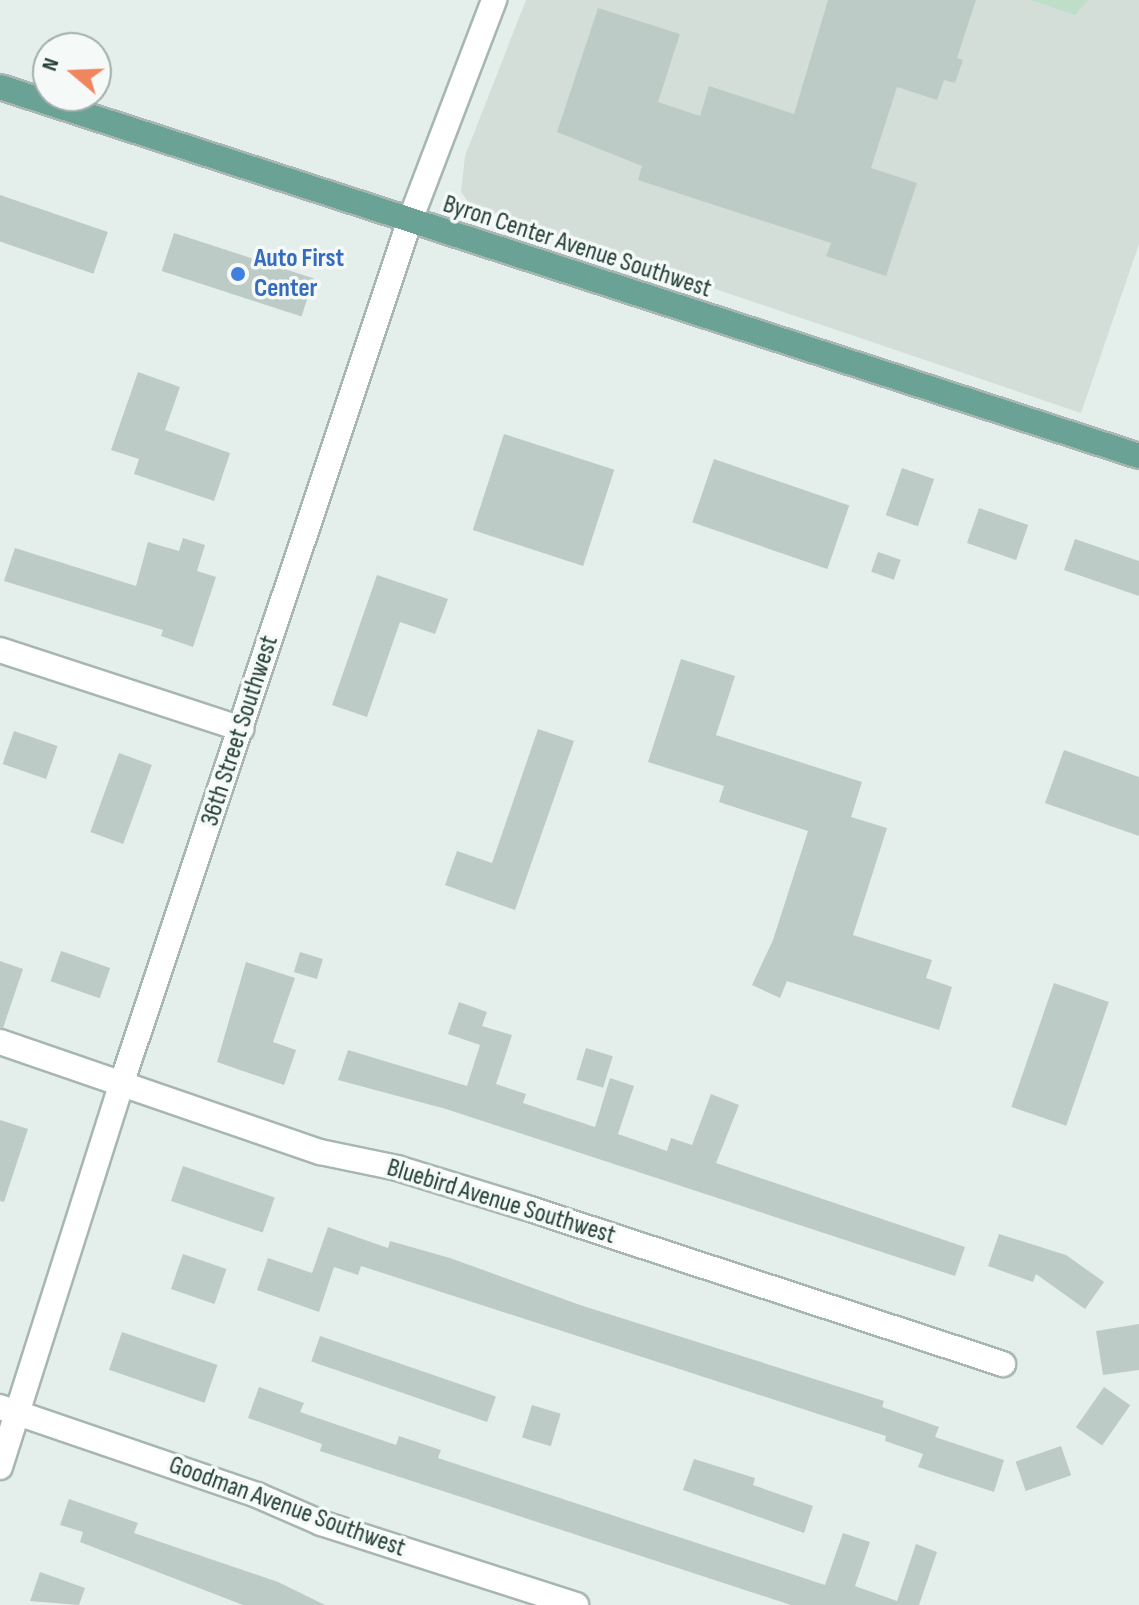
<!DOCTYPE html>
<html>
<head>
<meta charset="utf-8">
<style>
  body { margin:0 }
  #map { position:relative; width:1139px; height:1605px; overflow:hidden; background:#e4eeea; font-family:"Sofia Sans Condensed",sans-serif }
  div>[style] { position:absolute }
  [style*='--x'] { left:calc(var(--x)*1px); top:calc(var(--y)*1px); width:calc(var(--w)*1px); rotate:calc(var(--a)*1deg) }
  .built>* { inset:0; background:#d3ded9 }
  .green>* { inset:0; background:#bedec7 }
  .building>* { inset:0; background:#bdcbc6; transform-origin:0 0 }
  .roads { filter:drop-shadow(2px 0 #a7b6b1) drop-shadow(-2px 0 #a7b6b1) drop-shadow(0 2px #a7b6b1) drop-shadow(0 -2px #a7b6b1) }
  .street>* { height:24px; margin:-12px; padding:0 12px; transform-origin:12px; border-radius:12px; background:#fff }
  .secondary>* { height:24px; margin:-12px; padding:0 12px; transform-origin:12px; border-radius:12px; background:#fff }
  .primary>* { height:24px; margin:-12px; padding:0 12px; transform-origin:12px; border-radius:12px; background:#6aa295 }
  .dots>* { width:22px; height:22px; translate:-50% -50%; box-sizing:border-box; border:4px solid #f5faf8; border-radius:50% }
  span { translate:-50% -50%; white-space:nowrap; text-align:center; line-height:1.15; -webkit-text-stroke:7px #f5faf8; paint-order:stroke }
  .street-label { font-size:26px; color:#243f38 }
  .shop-label { font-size:26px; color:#366cbe; font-weight:700 }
  .left { translate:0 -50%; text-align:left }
  .north { position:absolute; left:32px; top:32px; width:80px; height:80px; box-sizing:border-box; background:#f5faf8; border:2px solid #a1afab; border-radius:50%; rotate:289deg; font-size:22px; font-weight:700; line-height:32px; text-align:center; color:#243f38 }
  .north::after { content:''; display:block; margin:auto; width:28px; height:36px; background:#f08660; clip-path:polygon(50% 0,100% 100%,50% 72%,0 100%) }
</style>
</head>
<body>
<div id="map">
  <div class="built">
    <div style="clip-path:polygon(526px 0,1139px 0,1139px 244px,1081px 413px,471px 206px,461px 192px,465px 156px)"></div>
  </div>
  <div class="green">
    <div style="clip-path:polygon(1031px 0,1088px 0,1075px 15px)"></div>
  </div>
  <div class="building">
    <div style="clip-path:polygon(828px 0,976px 0,957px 58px,963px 60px,955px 83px,944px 80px,937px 100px,897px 87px,871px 168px,917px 183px,886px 276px,826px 256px,831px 243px,638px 180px,642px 166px,557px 132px,598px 8px,680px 34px,658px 102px,700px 116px,709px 86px,794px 114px)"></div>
    <div style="left:0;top:195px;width:114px;height:44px;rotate:19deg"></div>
    <div style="left:174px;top:233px;width:147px;height:40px;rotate:18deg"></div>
    <div style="clip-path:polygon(138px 372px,180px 387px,165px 430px,230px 453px,214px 501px,134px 474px,139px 459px,111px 450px)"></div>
    <div style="left:504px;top:434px;width:116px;height:101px;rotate:18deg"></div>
    <div style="left:714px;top:459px;width:143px;height:67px;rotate:19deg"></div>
    <div style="left:902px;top:468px;width:34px;height:50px;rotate:19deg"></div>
    <div style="left:979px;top:508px;width:52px;height:37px;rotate:19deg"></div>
    <div style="clip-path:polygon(183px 538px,205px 545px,197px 571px,216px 577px,193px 647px,161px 636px,163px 630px,4px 581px,15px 548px,136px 586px,148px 542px,179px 551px)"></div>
    <div style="clip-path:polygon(1075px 539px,1139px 561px,1139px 596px,1064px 570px)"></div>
    <div style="left:878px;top:552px;width:24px;height:21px;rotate:19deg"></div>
    <div style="clip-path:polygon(377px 575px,448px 599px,435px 634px,400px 622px,367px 717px,332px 705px)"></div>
    <div style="clip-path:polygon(681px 659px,735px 676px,716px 735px,862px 782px,851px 817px,887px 828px,853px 935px,932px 960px,926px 978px,952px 987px,939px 1030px,787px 981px,780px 998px,752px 985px,773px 940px,808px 831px,719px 802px,724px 786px,648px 762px)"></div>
    <div style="clip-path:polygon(538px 729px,574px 741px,515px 910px,445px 885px,457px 851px,492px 863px)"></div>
    <div style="left:14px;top:731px;width:46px;height:35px;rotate:19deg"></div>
    <div style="clip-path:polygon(1064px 750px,1139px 777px,1139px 836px,1045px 803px)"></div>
    <div style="left:119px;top:753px;width:35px;height:84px;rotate:20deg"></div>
    <div style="left:61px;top:951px;width:52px;height:32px;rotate:19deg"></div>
    <div style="left:300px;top:952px;width:24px;height:21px;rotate:17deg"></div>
    <div style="clip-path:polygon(0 961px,23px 969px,3px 1028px,0 1027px)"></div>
    <div style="clip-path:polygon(246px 962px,295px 978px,273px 1042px,296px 1050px,284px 1085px,217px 1062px)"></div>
    <div style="left:1054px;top:983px;width:58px;height:131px;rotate:19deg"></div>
    <div style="clip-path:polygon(459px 1002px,487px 1012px,482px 1026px,512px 1035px,496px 1084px,526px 1094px,523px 1103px,595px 1127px,610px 1078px,634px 1086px,618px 1134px,667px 1151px,671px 1138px,692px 1145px,711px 1094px,739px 1105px,716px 1163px,965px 1247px,955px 1276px,446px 1109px,338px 1080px,348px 1050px,467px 1086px,480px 1045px,448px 1034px)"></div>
    <div style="left:586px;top:1048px;width:28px;height:33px;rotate:17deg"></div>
    <div style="clip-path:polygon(0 1120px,28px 1129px,4px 1202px,0 1201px)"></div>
    <div style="left:183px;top:1166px;width:97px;height:37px;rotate:19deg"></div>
    <div style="clip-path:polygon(328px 1227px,388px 1248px,390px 1241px,450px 1258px,580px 1305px,884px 1401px,882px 1407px,939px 1427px,935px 1437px,1004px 1460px,994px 1492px,918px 1467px,923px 1454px,885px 1441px,886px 1436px,361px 1266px,358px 1275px,334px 1267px,319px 1312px,257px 1290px,268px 1258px,312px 1273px)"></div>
    <div style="clip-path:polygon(999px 1234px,1066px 1255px,1104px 1282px,1085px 1309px,1036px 1274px,1033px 1282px,988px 1266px)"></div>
    <div style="left:183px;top:1254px;width:46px;height:37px;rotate:19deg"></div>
    <div style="clip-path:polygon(1139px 1324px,1139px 1370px,1103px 1375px,1096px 1331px)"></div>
    <div style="left:122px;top:1332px;width:101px;height:40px;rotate:19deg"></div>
    <div style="left:320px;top:1336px;width:186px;height:27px;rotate:19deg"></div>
    <div style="clip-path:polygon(259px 1387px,304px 1403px,300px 1412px,396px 1445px,399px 1436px,441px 1450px,438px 1458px,825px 1585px,843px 1533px,870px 1542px,855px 1586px,897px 1601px,916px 1544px,937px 1552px,919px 1605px,791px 1605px,320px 1451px,322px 1444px,248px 1418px)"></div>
    <div style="left:1104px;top:1387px;width:32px;height:49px;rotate:35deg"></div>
    <div style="left:532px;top:1405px;width:30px;height:34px;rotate:17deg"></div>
    <div style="left:1061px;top:1446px;width:31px;height:48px;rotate:71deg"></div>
    <div style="clip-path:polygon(694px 1459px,755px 1478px,753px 1485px,813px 1506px,804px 1533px,683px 1490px)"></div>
    <div style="clip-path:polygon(69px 1499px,138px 1523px,134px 1533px,278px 1582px,325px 1605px,243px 1605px,80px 1542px,83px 1532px,60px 1525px)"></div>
    <div style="clip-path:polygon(40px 1572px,85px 1588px,79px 1605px,30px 1601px)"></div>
  </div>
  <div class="roads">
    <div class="street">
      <div style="--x:0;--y:650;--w:254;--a:18.1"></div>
      <div style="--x:0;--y:1042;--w:338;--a:19"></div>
      <div style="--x:320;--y:1152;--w:79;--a:11.7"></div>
      <div style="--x:397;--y:1168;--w:136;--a:17.1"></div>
      <div style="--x:527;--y:1208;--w:501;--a:18.15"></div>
      <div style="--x:0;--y:1407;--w:272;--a:18.9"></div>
      <div style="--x:257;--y:1495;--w:70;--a:23.6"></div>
      <div style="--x:321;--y:1523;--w:268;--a:17.8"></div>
      <div style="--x:0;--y:1467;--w:404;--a:-72.4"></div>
      <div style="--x:122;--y:1082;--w:906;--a:-71.53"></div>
    </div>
    <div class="secondary">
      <div style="--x:409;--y:223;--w:239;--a:-69.1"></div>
    </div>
    <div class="primary">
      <div style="--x:0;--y:87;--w:1197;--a:17.95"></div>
    </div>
  </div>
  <div class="dots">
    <div style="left:238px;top:274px;background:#3f7fe0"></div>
  </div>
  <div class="street-label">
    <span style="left:577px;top:247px;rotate:18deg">Byron Center Avenue Southwest</span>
    <span style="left:240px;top:731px;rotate:-72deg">36th Street Southwest</span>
    <span style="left:501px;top:1202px;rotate:17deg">Bluebird Avenue Southwest</span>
    <span style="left:287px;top:1507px;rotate:20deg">Goodman Avenue Southwest</span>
  </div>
  <div class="shop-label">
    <span class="left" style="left:254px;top:274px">Auto First<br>Center</span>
  </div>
  <div class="north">N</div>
</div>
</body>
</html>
